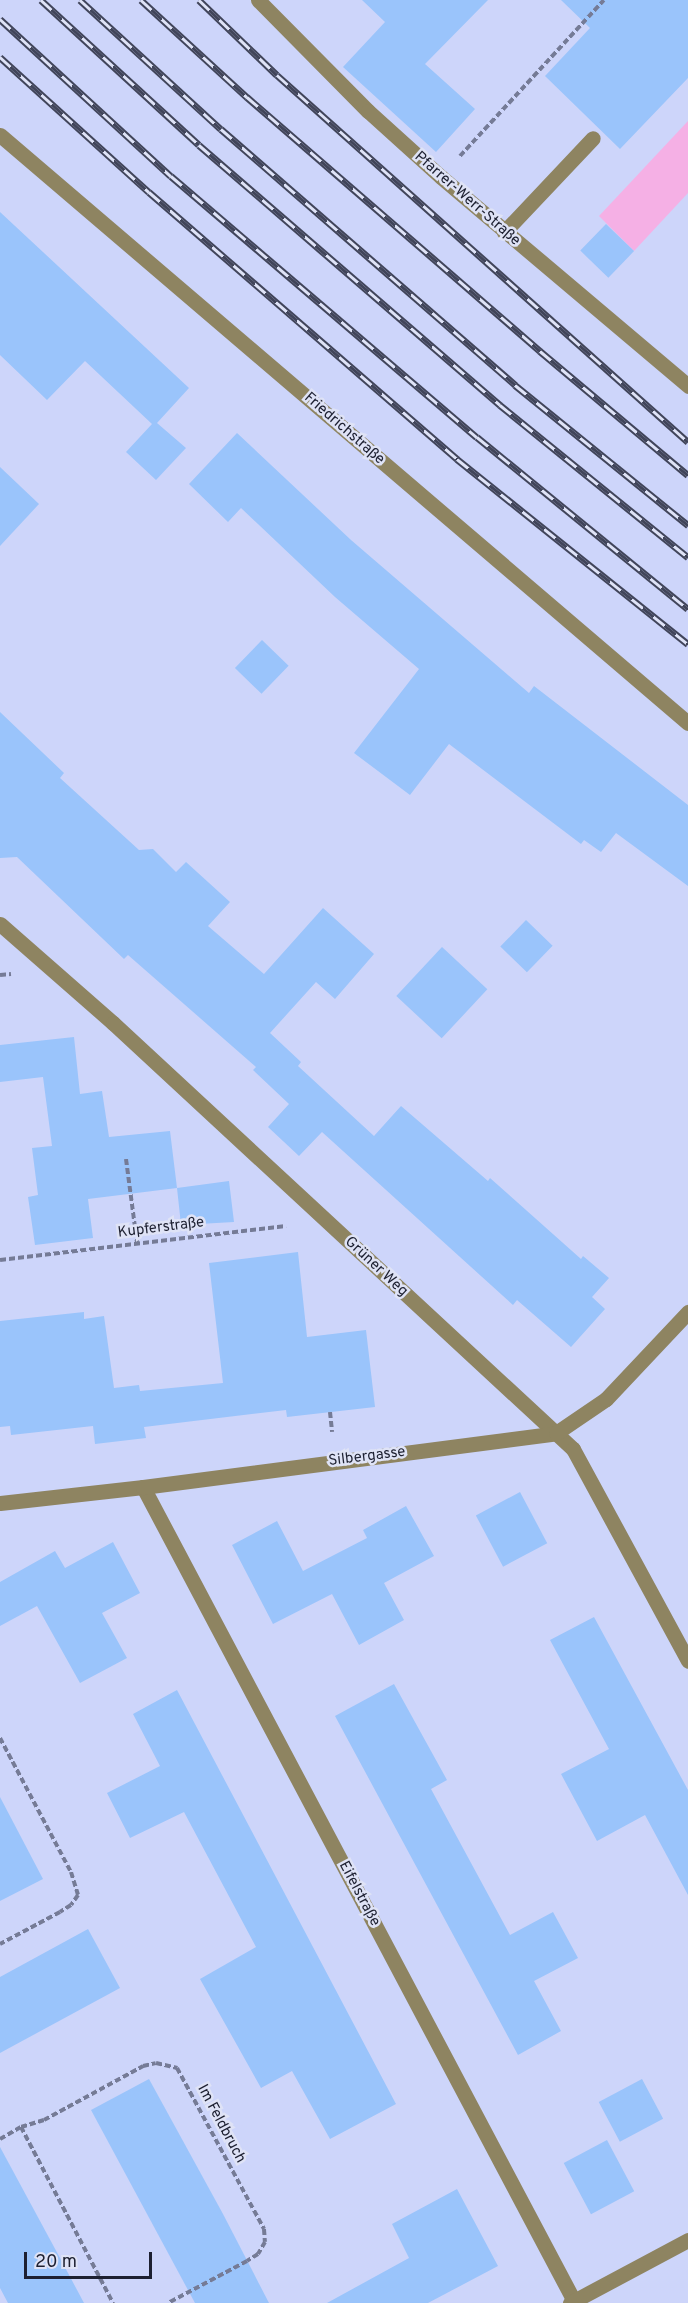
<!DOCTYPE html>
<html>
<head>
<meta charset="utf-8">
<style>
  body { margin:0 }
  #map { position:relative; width:688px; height:2303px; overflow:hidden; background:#cdd5fa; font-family:Overpass,sans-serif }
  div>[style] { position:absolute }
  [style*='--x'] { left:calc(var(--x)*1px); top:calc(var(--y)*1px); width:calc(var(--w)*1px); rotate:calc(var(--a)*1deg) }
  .green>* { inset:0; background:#f5b0e5 }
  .building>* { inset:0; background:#9ac4fb; transform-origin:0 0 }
  .path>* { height:4px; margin-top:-2px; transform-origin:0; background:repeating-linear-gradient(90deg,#757b96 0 6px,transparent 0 9px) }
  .minor>* { height:15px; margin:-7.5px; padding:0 7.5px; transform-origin:7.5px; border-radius:7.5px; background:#8e8461 }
  .rail>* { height:7px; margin-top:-3.5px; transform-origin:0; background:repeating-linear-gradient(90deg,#dfe3f6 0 14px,#41455a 0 28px); box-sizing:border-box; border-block:2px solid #41455a }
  span { translate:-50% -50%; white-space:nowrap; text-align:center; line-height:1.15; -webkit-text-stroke:5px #dfe3f6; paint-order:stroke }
  .street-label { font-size:15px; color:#1d2031 }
  .scale { position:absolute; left:24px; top:2252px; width:128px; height:27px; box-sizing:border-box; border:3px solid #1d2031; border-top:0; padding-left:8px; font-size:18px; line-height:21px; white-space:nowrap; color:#1d2031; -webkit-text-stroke:4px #dfe3f6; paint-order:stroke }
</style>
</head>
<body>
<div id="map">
  <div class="green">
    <div style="clip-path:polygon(688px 121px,688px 193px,634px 251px,599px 216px)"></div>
  </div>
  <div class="building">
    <div style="clip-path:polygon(362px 0,488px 0,425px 64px,475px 109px,436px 152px,343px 67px,385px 22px)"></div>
    <div style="clip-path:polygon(561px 0,688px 0,688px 78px,620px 149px,545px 76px,590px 28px)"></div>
    <div style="clip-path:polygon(0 212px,189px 388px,157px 423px,186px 448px,156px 480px,126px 452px,152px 424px,85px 361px,47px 400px,0 355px)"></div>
    <div style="left:606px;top:224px;width:39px;height:37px;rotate:44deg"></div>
    <div style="clip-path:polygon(237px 433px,351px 540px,529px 693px,534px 686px,688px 805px,688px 886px,616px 833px,601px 852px,584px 840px,581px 844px,449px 744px,410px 795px,354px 753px,419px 669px,335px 597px,241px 508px,228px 522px,189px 484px)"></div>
    <div style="clip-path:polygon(0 467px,39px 504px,0 546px)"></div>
    <div style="left:262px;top:640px;width:37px;height:39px;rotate:44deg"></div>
    <div style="clip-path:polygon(0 712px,64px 773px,60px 778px,139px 850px,153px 849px,176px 872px,186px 862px,230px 902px,208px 926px,264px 974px,323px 908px,374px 954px,335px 999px,316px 982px,270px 1033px,301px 1062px,298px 1066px,374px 1136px,401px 1106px,488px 1181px,490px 1178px,581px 1259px,583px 1256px,609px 1278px,592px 1297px,605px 1309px,571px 1347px,517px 1300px,513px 1305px,322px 1132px,299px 1156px,268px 1127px,289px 1104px,253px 1070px,256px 1067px,128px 955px,124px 959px,17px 857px,0 858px)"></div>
    <div style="left:526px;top:920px;width:37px;height:37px;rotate:44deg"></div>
    <div style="left:442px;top:947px;width:62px;height:67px;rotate:43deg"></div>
    <div style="clip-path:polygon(74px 1037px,80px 1094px,102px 1091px,109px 1137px,170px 1131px,177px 1188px,229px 1181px,234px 1222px,181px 1225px,177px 1188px,88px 1199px,93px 1238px,35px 1245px,28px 1197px,38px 1195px,32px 1148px,52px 1146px,43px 1077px,0 1082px,0 1045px)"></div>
    <div style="clip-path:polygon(298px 1252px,307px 1337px,366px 1330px,375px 1407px,287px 1417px,286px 1410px,144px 1427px,146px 1438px,95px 1444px,93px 1426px,11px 1435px,10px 1426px,0 1427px,0 1321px,84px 1312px,84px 1319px,104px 1316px,114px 1388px,139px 1385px,140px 1391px,223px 1383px,209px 1263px)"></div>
    <div style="left:520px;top:1492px;width:58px;height:50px;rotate:62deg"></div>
    <div style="clip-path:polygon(406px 1506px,434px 1556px,384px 1583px,404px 1620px,359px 1645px,332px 1594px,273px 1624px,232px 1545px,277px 1521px,303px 1571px,367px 1538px,363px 1530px)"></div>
    <div style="clip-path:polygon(113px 1542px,140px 1593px,102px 1613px,127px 1658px,80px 1683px,37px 1606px,0 1626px,0 1582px,55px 1551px,65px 1568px)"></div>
    <div style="clip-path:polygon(594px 1617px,688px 1790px,688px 1895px,645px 1815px,597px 1841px,561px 1774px,609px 1749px,550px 1640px)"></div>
    <div style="clip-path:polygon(394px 1684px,447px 1780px,431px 1789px,510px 1935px,553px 1912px,578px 1958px,534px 1981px,561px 2031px,518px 2055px,335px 1716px)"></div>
    <div style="clip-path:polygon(177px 1690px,396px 2104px,330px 2139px,292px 2071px,261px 2088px,200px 1979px,256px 1947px,184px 1812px,130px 1838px,107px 1793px,160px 1766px,133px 1714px)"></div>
    <div style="clip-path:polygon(0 1797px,43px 1879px,0 1901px)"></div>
    <div style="clip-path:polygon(88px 1929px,120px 1988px,0 2053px,0 1977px)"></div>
    <div style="clip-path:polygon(149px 2079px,223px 2214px,269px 2303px,195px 2303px,91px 2110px)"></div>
    <div style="left:642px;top:2079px;width:45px;height:49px;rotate:62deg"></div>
    <div style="left:607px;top:2140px;width:58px;height:49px;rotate:62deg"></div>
    <div style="clip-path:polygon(0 2147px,60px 2258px,84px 2303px,8px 2303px,0 2288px)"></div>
    <div style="clip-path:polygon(457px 2189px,498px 2266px,428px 2303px,327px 2303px,409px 2258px,392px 2224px)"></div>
  </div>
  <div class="path">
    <div style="--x:460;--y:156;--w:212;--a:-47.3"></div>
    <div style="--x:0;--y:975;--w:11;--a:-5"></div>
    <div style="--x:126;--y:1159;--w:85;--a:82.5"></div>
    <div style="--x:0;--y:1260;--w:288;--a:-6.8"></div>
    <div style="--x:330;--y:1412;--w:20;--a:84"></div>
    <div style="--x:0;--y:1738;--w:152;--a:62.1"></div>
    <div style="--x:71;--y:1872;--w:24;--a:73"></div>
    <div style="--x:78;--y:1895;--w:12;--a:125"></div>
    <div style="--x:71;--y:1905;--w:13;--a:148"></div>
    <div style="--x:60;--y:1912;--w:68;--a:151.9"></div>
    <div style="--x:21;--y:2127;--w:199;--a:62.4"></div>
    <div style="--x:0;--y:2139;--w:24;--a:-30"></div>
    <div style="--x:21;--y:2127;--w:24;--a:-17"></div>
    <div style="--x:44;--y:2120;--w:113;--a:-28.6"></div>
    <div style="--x:143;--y:2066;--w:13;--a:-13"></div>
    <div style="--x:156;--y:2063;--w:22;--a:13"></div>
    <div style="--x:177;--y:2068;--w:183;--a:61.6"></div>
    <div style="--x:264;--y:2229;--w:13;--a:86"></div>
    <div style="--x:265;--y:2242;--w:14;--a:120"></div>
    <div style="--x:258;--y:2254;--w:13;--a:148"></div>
    <div style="--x:247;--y:2261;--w:89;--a:152"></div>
  </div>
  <div class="minor">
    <div style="--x:258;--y:0;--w:156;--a:45.3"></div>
    <div style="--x:368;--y:111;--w:98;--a:42.1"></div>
    <div style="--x:441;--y:177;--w:324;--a:40.2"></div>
    <div style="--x:0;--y:135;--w:905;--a:40.52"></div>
    <div style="--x:504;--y:232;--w:129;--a:-46.6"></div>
    <div style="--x:0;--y:924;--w:150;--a:41.2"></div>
    <div style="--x:113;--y:1023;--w:627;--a:42.8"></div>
    <div style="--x:573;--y:1449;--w:241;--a:61.5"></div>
    <div style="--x:143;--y:1487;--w:921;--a:62.1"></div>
    <div style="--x:0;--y:1503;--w:144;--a:-6.4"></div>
    <div style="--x:143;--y:1487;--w:417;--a:-7.4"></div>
    <div style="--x:556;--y:1433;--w:60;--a:-34.2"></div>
    <div style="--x:606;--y:1399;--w:120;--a:-46.7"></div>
    <div style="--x:570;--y:2303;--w:134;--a:-28.1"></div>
  </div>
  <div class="rail">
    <div style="--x:41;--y:0;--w:214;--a:42.5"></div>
    <div style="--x:199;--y:145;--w:398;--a:40.8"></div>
    <div style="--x:500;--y:405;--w:242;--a:39"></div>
    <div style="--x:80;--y:0;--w:191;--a:42.5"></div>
    <div style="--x:221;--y:129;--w:390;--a:41"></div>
    <div style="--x:515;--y:385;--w:223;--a:39"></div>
    <div style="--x:141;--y:0;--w:144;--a:42.5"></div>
    <div style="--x:247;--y:97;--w:388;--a:40.9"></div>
    <div style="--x:540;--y:351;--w:193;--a:40"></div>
    <div style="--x:199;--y:0;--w:108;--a:43.9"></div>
    <div style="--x:277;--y:75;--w:551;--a:41.76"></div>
    <div style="--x:0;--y:19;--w:232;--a:42.6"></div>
    <div style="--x:171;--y:176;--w:402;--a:40.5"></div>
    <div style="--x:477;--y:437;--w:272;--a:39.2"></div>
    <div style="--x:0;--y:57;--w:201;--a:42.2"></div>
    <div style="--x:149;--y:192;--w:408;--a:40.9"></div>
    <div style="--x:457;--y:459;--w:296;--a:38.7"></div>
  </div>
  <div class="street-label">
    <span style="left:467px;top:199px;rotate:41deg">Pfarrer-Werr-Straße</span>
    <span style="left:344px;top:429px;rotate:41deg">Friedrichstraße</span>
    <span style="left:161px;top:1228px;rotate:-7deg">Kupferstraße</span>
    <span style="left:376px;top:1267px;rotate:43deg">Grüner Weg</span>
    <span style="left:367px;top:1457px;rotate:-7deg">Silbergasse</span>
    <span style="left:359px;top:1894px;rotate:62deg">Eifelstraße</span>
    <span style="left:221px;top:2124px;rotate:62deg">Im Feldbruch</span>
  </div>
  <div class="scale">20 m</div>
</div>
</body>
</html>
